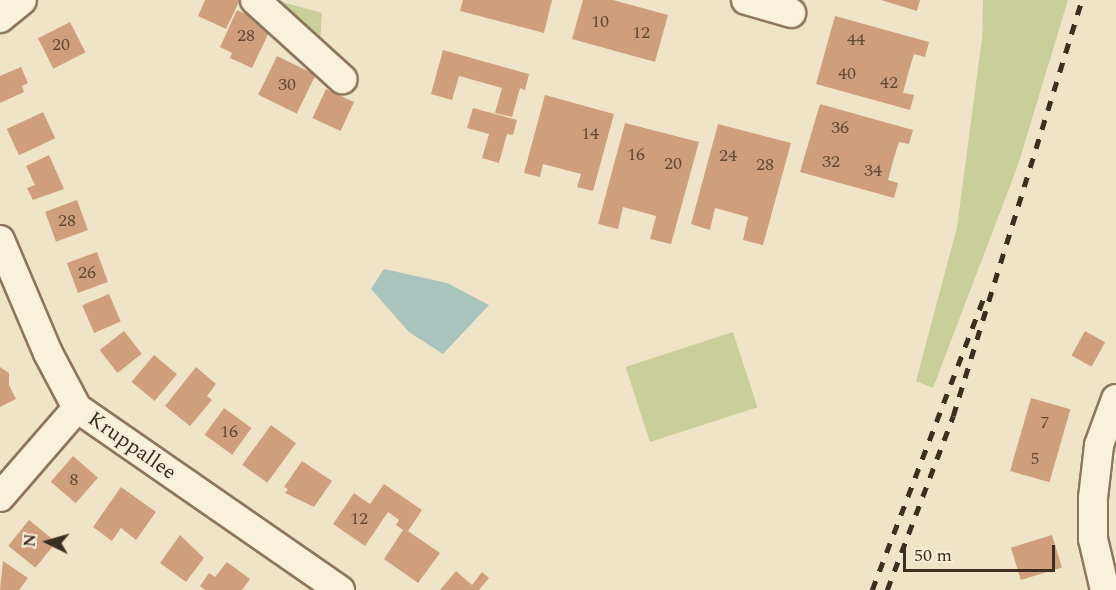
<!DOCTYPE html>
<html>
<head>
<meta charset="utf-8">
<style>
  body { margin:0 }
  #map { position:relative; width:1116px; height:590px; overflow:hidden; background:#f0e4c8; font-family:Spectral,serif }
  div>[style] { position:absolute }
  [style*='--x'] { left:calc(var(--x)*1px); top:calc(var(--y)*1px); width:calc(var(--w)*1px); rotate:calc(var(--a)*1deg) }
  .green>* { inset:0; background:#c9cf9b; transform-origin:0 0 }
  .water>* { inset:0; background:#a9c4bc }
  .building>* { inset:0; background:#cf9f7d; transform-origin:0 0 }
  .roads { filter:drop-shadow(2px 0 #8d765c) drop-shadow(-2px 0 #8d765c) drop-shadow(0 2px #8d765c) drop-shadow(0 -2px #8d765c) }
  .minor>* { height:28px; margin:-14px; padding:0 14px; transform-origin:14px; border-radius:14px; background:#faf1dc }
  .rail>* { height:4.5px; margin-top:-2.25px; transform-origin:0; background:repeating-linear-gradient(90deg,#3d2e20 0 10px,transparent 0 20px) }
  span { translate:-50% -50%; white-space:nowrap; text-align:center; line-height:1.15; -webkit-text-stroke:5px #f7eed8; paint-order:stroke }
  .number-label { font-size:18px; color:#624a37 }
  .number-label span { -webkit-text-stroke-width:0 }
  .street-label { font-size:21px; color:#3d2e20 }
  .north { position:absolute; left:18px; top:512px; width:60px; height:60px; -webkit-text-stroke:4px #f7eed8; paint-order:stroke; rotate:275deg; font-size:16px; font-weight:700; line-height:24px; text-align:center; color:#3d2e20 }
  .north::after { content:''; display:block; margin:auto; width:21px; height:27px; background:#3d2e20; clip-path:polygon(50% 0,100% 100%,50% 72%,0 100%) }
  .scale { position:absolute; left:903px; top:545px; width:152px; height:27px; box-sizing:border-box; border:3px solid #3d2e20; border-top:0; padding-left:8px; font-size:18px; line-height:21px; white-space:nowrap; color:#3d2e20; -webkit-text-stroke:4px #f7eed8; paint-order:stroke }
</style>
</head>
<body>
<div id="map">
  <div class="green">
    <div style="clip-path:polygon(275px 0,322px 13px,320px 43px)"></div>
    <div style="clip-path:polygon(983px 0,1068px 0,1018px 165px,933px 388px,916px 381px,957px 227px,982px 38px)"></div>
    <div style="left:733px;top:332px;width:79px;height:113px;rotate:72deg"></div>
  </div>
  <div class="water">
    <div style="clip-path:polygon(384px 269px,447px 283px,489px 305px,443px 354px,409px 332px,371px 289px)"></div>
  </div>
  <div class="building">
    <div style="clip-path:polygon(205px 0,240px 0,226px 29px,198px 16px)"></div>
    <div style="clip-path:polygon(463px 0,552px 0,544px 33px,460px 11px)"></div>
    <div style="clip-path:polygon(583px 0,613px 0,668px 15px,655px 62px,572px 39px)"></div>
    <div style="clip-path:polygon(881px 0,920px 0,917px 11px)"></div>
    <div style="clip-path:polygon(237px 10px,272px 26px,252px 68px,230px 58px,232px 53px,220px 47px)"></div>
    <div style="clip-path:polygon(835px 16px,929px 42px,925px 57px,914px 54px,908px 74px,903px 93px,914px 95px,910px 110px,816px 84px)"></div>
    <div style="left:70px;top:22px;width:34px;height:36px;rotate:63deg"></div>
    <div style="clip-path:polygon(443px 50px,529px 74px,525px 90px,520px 88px,512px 117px,495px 113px,502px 88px,459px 76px,452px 100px,431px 94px)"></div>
    <div style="left:277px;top:56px;width:43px;height:43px;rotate:26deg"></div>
    <div style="clip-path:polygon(21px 67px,28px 83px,22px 86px,24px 92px,0 103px,0 76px)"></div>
    <div style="left:326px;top:89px;width:31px;height:32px;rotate:25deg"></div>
    <div style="clip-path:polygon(545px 95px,614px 114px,593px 191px,577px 187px,581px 174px,543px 164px,540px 177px,524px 173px)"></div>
    <div style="clip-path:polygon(820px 104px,913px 130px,909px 144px,899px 142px,893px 161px,888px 180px,898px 183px,894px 198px,800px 172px)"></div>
    <div style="clip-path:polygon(473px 108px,517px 120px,513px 135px,507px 134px,499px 163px,482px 158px,489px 134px,467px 128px)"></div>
    <div style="left:43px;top:112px;width:29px;height:40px;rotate:65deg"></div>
    <div style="clip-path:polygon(625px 123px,699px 142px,671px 244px,650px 239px,656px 216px,623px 207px,618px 229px,598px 224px)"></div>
    <div style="clip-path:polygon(718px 124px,791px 143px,763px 245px,743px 240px,748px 217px,715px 208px,710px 230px,691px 224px)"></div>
    <div style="clip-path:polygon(49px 155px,64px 189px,33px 200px,27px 188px,35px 185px,26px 166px)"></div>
    <div style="left:77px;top:200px;width:32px;height:34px;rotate:70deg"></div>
    <div style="left:97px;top:252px;width:32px;height:32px;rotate:70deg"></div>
    <div style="left:109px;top:294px;width:30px;height:29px;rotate:67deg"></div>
    <div style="left:124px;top:331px;width:29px;height:31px;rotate:52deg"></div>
    <div style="left:1085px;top:331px;width:23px;height:28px;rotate:29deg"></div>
    <div style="left:154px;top:355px;width:30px;height:35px;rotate:40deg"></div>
    <div style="clip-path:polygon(0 367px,9px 373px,9px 385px,16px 399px,0 407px)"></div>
    <div style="clip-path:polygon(196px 367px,216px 384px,207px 396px,212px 400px,190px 426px,165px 406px)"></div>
    <div style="left:1031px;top:398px;width:41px;height:76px;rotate:16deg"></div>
    <div style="left:224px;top:408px;width:34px;height:33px;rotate:36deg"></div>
    <div style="left:271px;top:425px;width:31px;height:49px;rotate:36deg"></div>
    <div style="left:73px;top:456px;width:33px;height:34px;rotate:41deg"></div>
    <div style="clip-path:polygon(302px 461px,332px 481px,314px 507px,285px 493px,288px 489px,284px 487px)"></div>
    <div style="clip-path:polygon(384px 484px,422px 510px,408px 531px,440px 553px,418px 583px,384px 559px,403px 530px,396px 525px,399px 520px,388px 512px,365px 546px,333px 524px,354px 493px,370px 504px)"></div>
    <div style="clip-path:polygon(121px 487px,156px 512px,136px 540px,121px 528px,112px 541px,93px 527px)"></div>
    <div style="left:29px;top:520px;width:35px;height:33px;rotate:39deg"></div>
    <div style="clip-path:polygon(180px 535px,204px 558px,186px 582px,160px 563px)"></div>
    <div style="left:1052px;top:535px;width:34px;height:43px;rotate:73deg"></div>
    <div style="clip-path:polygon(3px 561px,28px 578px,19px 590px,0 590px)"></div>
    <div style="clip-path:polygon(227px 562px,250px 579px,242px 590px,205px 590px,200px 586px,209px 573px,215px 577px)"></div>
    <div style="clip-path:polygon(456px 571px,472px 585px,482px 572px,489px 578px,479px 590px,440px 590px)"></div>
  </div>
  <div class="roads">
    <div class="minor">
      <div style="--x:255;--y:0;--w:118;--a:42.2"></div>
      <div style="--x:746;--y:0;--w:47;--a:16.1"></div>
      <div style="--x:0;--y:18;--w:28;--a:-39"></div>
      <div style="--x:0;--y:240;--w:123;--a:67"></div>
      <div style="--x:48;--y:353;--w:62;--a:62.2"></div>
      <div style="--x:77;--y:408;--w:320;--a:34.7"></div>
      <div style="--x:0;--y:497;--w:118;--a:-49.1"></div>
      <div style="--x:1105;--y:590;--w:52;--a:-103.2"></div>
      <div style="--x:1093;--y:539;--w:41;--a:-90"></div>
      <div style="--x:1093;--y:498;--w:53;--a:-83.5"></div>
      <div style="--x:1099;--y:445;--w:49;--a:-69.7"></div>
    </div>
  </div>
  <div class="rail">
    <div style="--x:872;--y:590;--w:315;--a:-69.1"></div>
    <div style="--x:887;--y:590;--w:186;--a:-69.2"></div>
    <div style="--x:953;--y:416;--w:436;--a:-72.8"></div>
  </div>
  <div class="number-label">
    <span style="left:600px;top:22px">10</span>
    <span style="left:641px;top:33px">12</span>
    <span style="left:246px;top:36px">28</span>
    <span style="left:856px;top:40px">44</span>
    <span style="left:61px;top:45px">20</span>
    <span style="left:847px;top:74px">40</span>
    <span style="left:889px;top:83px">42</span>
    <span style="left:287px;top:85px">30</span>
    <span style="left:840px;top:128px">36</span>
    <span style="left:590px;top:134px">14</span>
    <span style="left:636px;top:155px">16</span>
    <span style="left:728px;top:156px">24</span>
    <span style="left:831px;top:162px">32</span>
    <span style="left:673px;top:164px">20</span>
    <span style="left:765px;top:165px">28</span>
    <span style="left:873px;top:171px">34</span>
    <span style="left:67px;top:221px">28</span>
    <span style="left:87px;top:273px">26</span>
    <span style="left:1045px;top:423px">7</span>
    <span style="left:229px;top:432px">16</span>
    <span style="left:1035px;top:459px">5</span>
    <span style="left:74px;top:480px">8</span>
    <span style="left:359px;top:519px">12</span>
  </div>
  <div class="street-label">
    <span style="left:132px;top:446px;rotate:35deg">Kruppallee</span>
  </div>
  <div class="north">N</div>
  <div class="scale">50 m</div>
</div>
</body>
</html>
